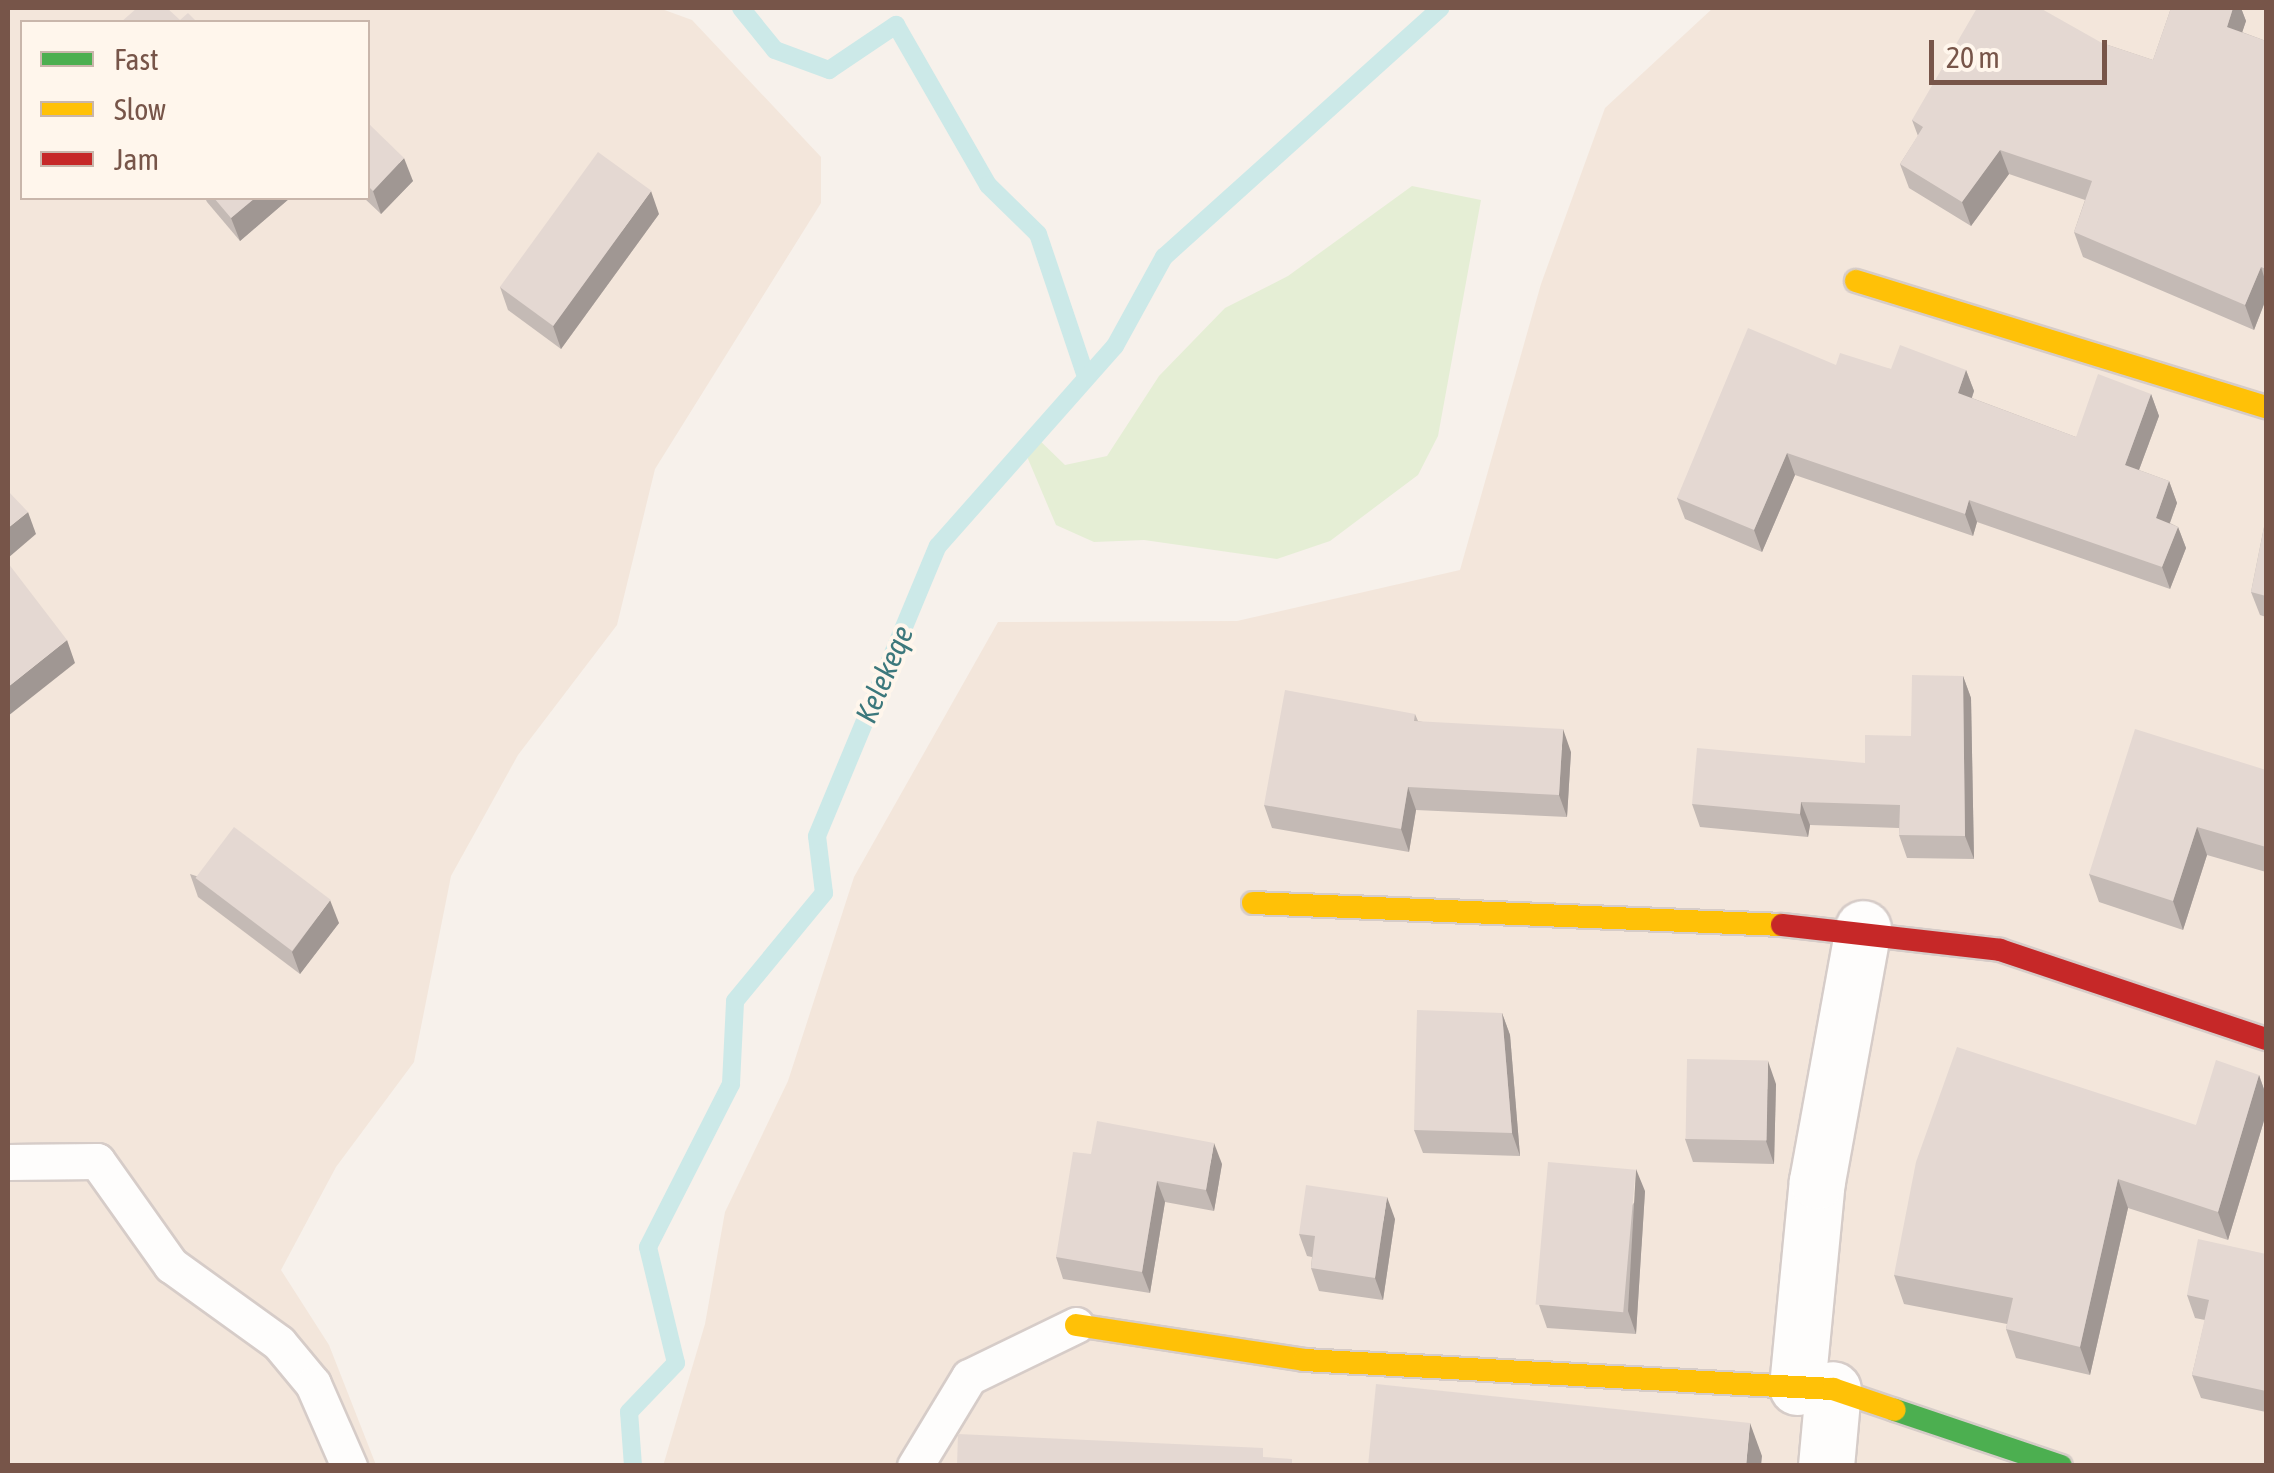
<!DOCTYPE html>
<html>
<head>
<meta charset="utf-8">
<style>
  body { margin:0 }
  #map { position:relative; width:2274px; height:1473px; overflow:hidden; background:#f7f1eb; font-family:"Asap Condensed",sans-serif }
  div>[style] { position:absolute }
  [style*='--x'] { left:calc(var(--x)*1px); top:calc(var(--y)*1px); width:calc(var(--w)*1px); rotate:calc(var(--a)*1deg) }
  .residential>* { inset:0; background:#f3e6db }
  .green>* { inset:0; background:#e5eed5 }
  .stream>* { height:18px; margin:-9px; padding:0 9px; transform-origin:9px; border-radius:9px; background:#cce9e8 }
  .roads { filter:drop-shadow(2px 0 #d6ccc8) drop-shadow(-2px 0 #d6ccc8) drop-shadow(0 2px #d6ccc8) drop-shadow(0 -2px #d6ccc8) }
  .lane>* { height:35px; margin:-17.5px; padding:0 17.5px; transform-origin:17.5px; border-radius:17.5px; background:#fefdfc }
  .street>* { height:55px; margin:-27.5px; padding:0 27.5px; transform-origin:27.5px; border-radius:27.5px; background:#fefdfc }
  .fast>* { height:22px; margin:-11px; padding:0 11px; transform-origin:11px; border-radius:11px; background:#4caf50 }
  .slow>* { height:22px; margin:-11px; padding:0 11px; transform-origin:11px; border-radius:11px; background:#ffc107 }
  .jam>* { height:22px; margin:-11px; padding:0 11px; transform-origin:11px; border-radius:11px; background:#c62828 }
  .wall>* { inset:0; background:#c4bab5 }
  .shaded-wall>* { inset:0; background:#a09793 }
  .building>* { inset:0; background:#e4d8d2; transform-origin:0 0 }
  span { translate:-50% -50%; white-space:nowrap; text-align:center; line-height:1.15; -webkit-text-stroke:8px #fff6ec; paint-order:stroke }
  .water-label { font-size:30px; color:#3c787c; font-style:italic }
  .frame { position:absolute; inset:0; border:10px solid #775549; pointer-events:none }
  .legend { position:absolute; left:20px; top:20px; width:350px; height:180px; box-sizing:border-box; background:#fff6ec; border:2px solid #c9b6ab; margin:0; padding:12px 18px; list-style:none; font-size:30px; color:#775549 }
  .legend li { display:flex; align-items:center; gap:20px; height:50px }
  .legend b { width:50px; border:2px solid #c9b6ab }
  .scale { position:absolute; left:1929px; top:40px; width:178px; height:45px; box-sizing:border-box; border:5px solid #775549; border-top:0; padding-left:12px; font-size:30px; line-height:35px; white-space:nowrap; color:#775549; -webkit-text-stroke:8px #fff6ec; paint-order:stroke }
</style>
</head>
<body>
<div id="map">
  <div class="residential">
    <div style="clip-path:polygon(evenodd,8px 8px,659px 8px,692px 20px,821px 157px,821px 203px,655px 469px,617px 625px,518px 755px,451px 876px,414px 1062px,336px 1167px,281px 1270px,329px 1345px,376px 1465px,8px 1466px,8px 8px,22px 22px,368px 22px,368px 198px,22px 198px,22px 22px)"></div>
    <div style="clip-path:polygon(1713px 8px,2266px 8px,2266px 1465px,663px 1466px,705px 1324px,725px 1212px,788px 1081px,854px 877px,998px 622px,1237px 621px,1460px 570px,1541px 284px,1605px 108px)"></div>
  </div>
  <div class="green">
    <div style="clip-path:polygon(1412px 186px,1481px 200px,1438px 436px,1418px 475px,1330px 541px,1277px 559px,1144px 540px,1094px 542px,1056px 525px,1023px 447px,1033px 434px,1065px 465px,1107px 456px,1159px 376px,1225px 308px,1288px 276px)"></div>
  </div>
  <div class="stream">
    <div style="--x:741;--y:8;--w:54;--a:51"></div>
    <div style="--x:775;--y:50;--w:58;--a:20.3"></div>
    <div style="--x:829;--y:70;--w:81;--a:-33.9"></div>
    <div style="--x:896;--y:25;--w:185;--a:60.1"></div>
    <div style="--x:988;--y:185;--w:70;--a:44.4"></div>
    <div style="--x:1038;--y:234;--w:151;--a:71.4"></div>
    <div style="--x:633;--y:1466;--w:54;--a:-94.2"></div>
    <div style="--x:629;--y:1412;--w:68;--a:-46.2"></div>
    <div style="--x:676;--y:1363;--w:119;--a:-103.6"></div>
    <div style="--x:648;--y:1247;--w:183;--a:-63"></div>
    <div style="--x:731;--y:1084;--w:83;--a:-87.2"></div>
    <div style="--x:735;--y:1001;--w:140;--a:-50.5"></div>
    <div style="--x:824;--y:893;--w:57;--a:-97"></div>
    <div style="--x:817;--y:836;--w:314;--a:-67.4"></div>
    <div style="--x:938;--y:546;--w:267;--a:-48.5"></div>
    <div style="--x:1115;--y:346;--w:102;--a:-61.2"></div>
    <div style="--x:1164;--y:257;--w:372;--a:-42"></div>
  </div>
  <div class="roads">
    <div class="lane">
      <div style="--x:8;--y:1162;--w:89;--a:-0.6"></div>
      <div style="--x:97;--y:1161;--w:128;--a:54.6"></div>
      <div style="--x:171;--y:1265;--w:133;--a:35.8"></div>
      <div style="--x:279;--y:1343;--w:53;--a:50.3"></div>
      <div style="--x:313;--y:1384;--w:90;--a:66.3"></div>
      <div style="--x:915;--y:1466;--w:104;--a:-58.8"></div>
      <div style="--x:969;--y:1377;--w:119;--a:-25.9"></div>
    </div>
    <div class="street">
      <div style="--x:1797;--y:1387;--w:207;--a:-84.5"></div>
      <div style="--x:1817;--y:1181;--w:257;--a:-79.7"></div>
      <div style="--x:1826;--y:1466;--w:77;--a:-84.8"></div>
    </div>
    <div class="fast">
      <div style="--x:1895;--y:1410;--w:175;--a:18.6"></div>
    </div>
    <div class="slow">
      <div style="--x:1856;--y:281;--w:429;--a:17.1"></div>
      <div style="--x:1253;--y:903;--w:529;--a:2.38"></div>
      <div style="--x:1076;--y:1325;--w:231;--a:8.7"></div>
      <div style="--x:1304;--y:1360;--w:530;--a:3.14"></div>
      <div style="--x:1833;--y:1389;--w:65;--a:18.7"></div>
    </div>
    <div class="jam">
      <div style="--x:1782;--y:925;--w:219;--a:6.5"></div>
      <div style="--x:2000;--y:950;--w:280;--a:18.5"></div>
    </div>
  </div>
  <div class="wall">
    <div style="clip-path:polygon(2171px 8px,2241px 8px,2246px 21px,2242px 32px,2266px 41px,2266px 299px,2254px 330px,2083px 257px,2074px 232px,2085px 200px,2009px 174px,1971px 226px,1909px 188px,1900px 164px,1918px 136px,1912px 120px,2102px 43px,2153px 60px)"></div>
    <div style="clip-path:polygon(368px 123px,413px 181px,381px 214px,364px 198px,368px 198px)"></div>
    <div style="clip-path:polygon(205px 198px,290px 198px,240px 241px,207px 202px)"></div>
    <div style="clip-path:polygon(659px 214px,561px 349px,508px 310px,500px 287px)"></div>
    <div style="clip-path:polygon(1836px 365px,1891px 369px,1966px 370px,1974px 391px,1972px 398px,2076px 437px,2151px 394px,2159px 416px,2139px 470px,2169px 481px,2177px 503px,2170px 523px,2178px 527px,2186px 548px,2170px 589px,1977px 522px,1973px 536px,1795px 475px,1762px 552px,1685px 519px,1677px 498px)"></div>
    <div style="clip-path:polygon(2266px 517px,2266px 617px,2260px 615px,2251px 592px)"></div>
    <div style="clip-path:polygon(1963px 676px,1971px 698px,1974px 859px,1907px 858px,1899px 835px,1899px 828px,1810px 825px,1808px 837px,1700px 827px,1692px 804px,1865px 763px,1911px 736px)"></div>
    <div style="clip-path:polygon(1415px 714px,1418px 721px,1571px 752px,1567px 817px,1416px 810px,1409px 852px,1272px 828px,1264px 805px)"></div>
    <div style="clip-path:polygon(2266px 770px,2266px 872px,2207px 855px,2183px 930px,2099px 902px,2089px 874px)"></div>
    <div style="clip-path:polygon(190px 874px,339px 923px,300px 974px,198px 897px)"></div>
    <div style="clip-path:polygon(1502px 1013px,1510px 1035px,1520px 1156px,1423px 1153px,1414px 1130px)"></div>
    <div style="clip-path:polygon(2259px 1075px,2266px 1095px,2266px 1114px,2228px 1240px,2128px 1208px,2090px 1375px,2016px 1358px,2006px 1329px,2007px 1324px,1904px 1304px,1894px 1275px,2196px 1125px)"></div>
    <div style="clip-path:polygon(1776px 1084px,1774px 1164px,1693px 1162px,1685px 1139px)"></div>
    <div style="clip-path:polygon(1091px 1154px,1222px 1164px,1214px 1211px,1165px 1202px,1150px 1293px,1063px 1279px,1056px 1257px)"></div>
    <div style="clip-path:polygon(1645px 1191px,1636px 1334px,1547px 1328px,1539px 1305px)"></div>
    <div style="clip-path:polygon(1395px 1219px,1383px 1300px,1319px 1291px,1311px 1268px,1312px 1257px,1307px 1256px,1299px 1234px)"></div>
    <div style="clip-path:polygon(2266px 1254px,2266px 1412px,2201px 1398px,2192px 1375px,2205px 1320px,2195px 1318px,2187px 1295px)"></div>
  </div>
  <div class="shaded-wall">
    <div style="clip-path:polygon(2233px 8px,2241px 8px,2246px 21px,2236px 51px,2227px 27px)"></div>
    <div style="clip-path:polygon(2000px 150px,2009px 174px,1971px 226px,1962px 202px)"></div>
    <div style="clip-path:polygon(404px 158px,413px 181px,381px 214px,373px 191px)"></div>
    <div style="clip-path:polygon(651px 191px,659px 214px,561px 349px,553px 326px)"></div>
    <div style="clip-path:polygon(255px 198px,290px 198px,240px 241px,231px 218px)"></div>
    <div style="clip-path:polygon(2261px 267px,2266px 283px,2266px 299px,2254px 330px,2245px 305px)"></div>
    <div style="clip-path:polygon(1966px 370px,1974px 391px,1966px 414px,1958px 393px)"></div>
    <div style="clip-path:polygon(2151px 394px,2159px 416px,2133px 486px,2125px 465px)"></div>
    <div style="clip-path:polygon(1787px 453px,1795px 475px,1762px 552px,1754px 530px)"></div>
    <div style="clip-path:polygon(2169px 481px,2177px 503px,2164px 539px,2156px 518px)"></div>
    <div style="clip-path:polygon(1969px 500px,1977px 522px,1973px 536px,1965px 514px)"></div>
    <div style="clip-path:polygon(28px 512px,36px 534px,8px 558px,8px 528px)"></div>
    <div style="clip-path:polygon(2178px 527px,2186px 548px,2170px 589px,2162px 567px)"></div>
    <div style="clip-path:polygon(67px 640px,75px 663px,8px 716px,8px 687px)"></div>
    <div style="clip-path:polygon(1963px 676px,1971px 698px,1974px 859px,1965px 836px)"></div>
    <div style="clip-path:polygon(1563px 729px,1571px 752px,1567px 817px,1559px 795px)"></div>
    <div style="clip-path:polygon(1408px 787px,1416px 810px,1409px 852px,1401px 829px)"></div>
    <div style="clip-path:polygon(1801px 802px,1810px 825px,1808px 837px,1800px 814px)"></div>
    <div style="clip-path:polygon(2197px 827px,2207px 855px,2183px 930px,2173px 901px)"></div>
    <div style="clip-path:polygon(330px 900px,339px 923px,300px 974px,292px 952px)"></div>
    <div style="clip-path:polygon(1502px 1013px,1510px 1035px,1520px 1156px,1512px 1133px)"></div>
    <div style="clip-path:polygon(1768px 1061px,1776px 1084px,1774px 1164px,1766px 1141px)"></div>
    <div style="clip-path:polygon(2259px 1075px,2266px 1095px,2266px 1114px,2228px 1240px,2218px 1212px)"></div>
    <div style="clip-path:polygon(1214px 1143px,1222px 1164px,1214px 1211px,1206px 1190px)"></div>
    <div style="clip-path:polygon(1636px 1169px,1645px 1191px,1636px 1334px,1628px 1311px)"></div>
    <div style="clip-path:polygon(2118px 1179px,2128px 1208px,2090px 1375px,2080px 1347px)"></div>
    <div style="clip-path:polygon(1157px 1181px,1165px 1202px,1150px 1293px,1142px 1272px)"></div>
    <div style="clip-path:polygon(1387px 1197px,1395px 1219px,1383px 1300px,1375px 1278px)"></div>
    <div style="clip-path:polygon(1750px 1423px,1762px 1456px,1761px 1466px,1746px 1466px)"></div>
  </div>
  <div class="building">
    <div style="clip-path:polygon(137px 8px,167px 8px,180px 20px,188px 13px,197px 22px,121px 22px)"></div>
    <div style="clip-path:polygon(1977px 8px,2040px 8px,2102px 43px,2153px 60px,2171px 8px,2233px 8px,2227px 27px,2266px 41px,2266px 269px,2261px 267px,2245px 305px,2074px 232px,2092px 181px,2000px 150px,1962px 202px,1900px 164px,1923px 127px,1912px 120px)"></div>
    <div style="clip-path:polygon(368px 123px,404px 158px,373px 191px,368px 186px)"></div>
    <div style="left:598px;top:152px;width:66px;height:167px;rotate:36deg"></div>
    <div style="clip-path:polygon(214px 198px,255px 198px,231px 218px)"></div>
    <div style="clip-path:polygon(1748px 328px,1836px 365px,1840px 353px,1891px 369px,1900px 345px,1966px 370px,1958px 393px,2076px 437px,2098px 374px,2151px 394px,2125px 465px,2169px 481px,2156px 518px,2178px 527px,2162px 567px,1969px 500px,1965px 514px,1787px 453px,1754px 530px,1677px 498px)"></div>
    <div style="clip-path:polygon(8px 491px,28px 512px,8px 528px)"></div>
    <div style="clip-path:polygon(2266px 517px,2266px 596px,2251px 592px)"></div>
    <div style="clip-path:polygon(8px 563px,67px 640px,8px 687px)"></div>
    <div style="clip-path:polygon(1912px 675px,1963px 676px,1965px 836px,1899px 835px,1900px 805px,1801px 802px,1800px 814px,1692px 804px,1697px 748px,1865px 763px,1865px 735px,1911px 736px)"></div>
    <div style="clip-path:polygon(1285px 690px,1415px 714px,1414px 721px,1563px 729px,1559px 795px,1408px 787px,1401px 829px,1264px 805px)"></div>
    <div style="clip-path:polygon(2135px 729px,2266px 770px,2266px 847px,2197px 827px,2173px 901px,2089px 874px)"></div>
    <div style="left:234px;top:827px;width:121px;height:64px;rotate:37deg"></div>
    <div style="clip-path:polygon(1417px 1010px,1502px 1013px,1512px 1133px,1414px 1130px)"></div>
    <div style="clip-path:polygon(1957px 1047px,2196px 1125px,2216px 1060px,2259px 1075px,2218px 1212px,2118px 1179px,2080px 1347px,2006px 1329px,2013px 1298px,1894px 1275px,1916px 1162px)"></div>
    <div style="left:1687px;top:1059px;width:81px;height:80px;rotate:1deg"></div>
    <div style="clip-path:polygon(1097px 1121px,1214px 1143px,1206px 1190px,1157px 1181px,1142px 1272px,1056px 1257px,1073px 1152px,1091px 1154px)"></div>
    <div style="left:1548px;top:1162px;width:88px;height:143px;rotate:5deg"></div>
    <div style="clip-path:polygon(1306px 1185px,1387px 1197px,1375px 1278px,1311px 1268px,1315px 1236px,1299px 1234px)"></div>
    <div style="clip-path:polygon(2198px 1239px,2266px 1254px,2266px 1391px,2192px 1375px,2209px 1300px,2187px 1295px)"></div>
    <div style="clip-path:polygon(1376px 1384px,1750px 1423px,1746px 1466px,1368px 1466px)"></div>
    <div style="clip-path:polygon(958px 1434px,1263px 1448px,1263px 1457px,1292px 1459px,1292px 1466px,957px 1466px)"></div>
  </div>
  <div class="water-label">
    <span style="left:884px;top:674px;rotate:-67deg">Kelekeqe</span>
  </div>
  <div class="frame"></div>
  <ul class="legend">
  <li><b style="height:12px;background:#4caf50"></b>Fast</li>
  <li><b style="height:12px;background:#ffc107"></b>Slow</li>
  <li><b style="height:12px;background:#c62828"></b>Jam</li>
  </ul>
  <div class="scale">20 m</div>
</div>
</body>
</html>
